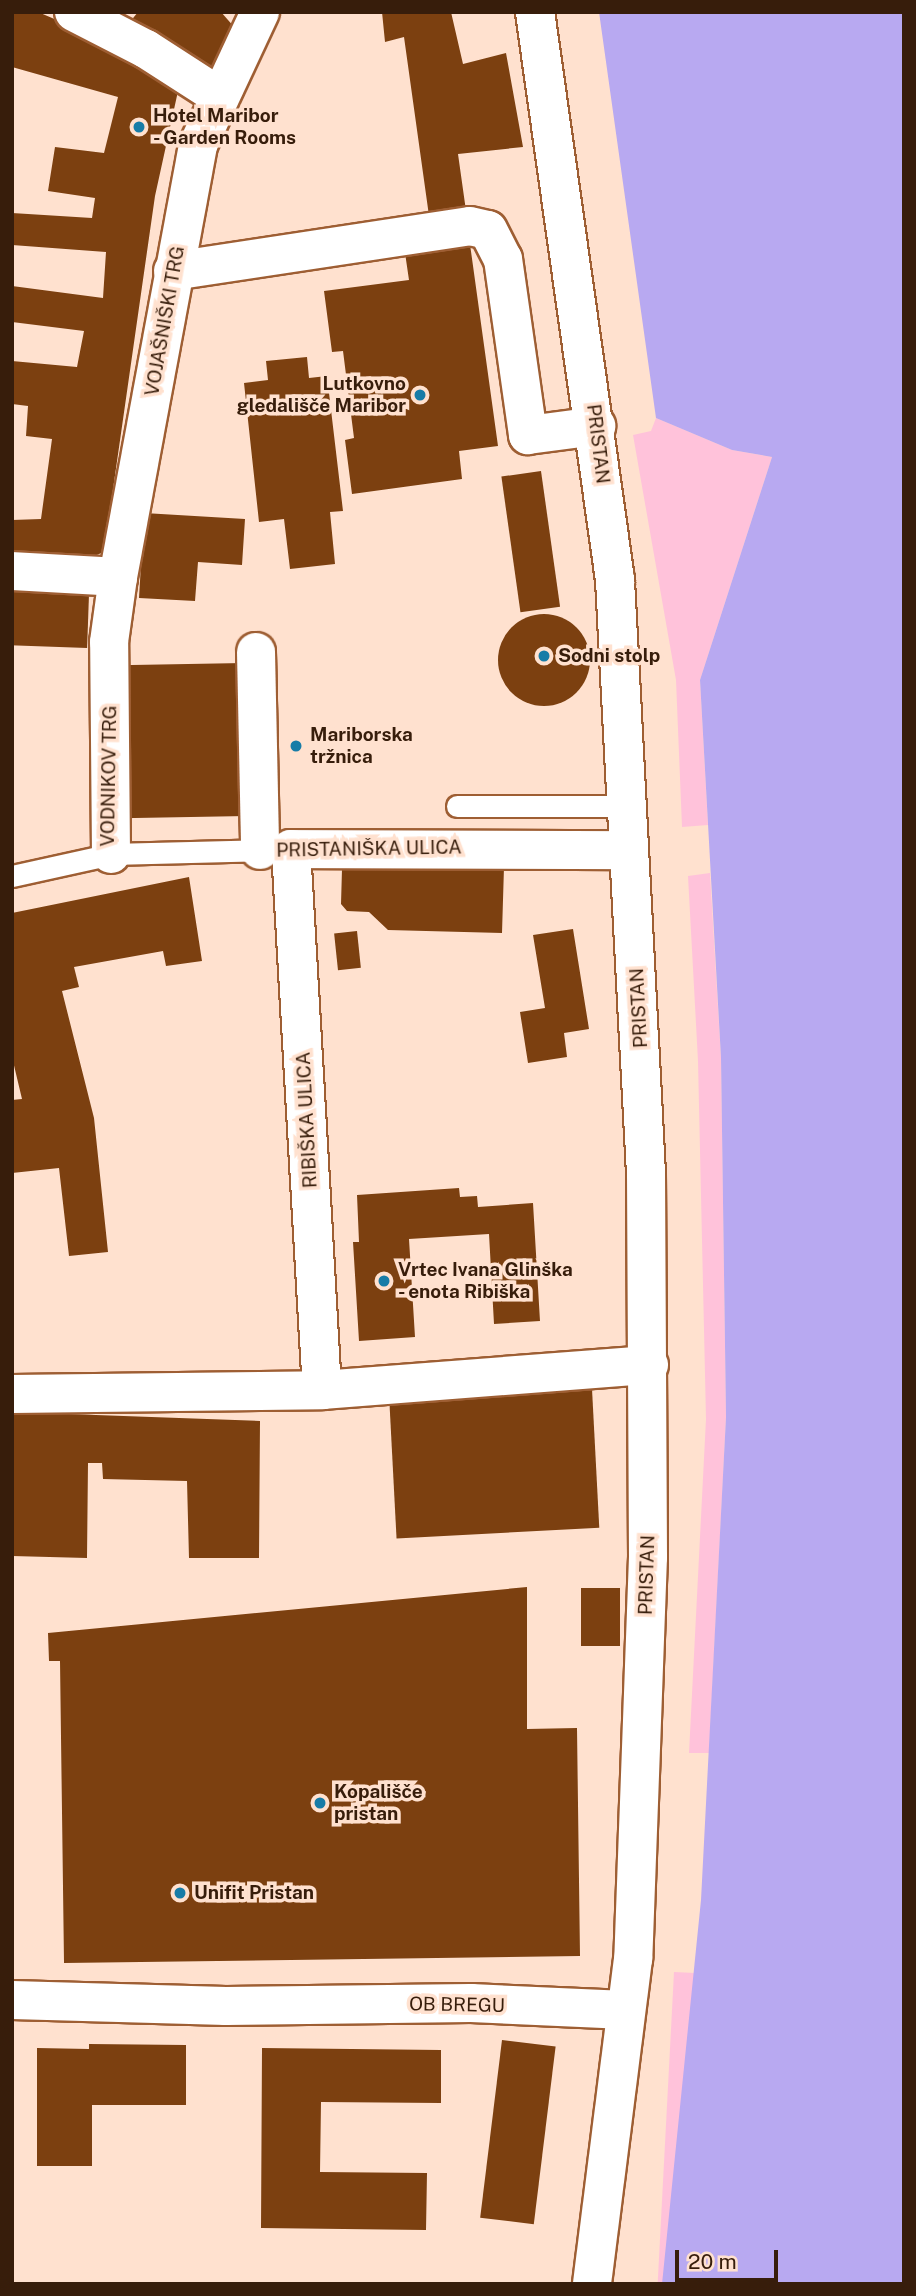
<!DOCTYPE html>
<html>
<head>
<meta charset="utf-8">
<style>
  body { margin:0 }
  #map { position:relative; width:916px; height:2296px; overflow:hidden; background:#ffe1cf; font-family:"Public Sans",sans-serif }
  div>[style] { position:absolute }
  [style*='--x'] { left:calc(var(--x)*1px); top:calc(var(--y)*1px); width:calc(var(--w)*1px); rotate:calc(var(--a)*1deg) }
  .green>* { inset:0; background:#ffc2da; transform-origin:0 0 }
  .water>* { inset:0; background:#b8a9f1 }
  .building>* { inset:0; background:#7c4010; transform-origin:0 0 }
  .round { border-radius:50% }
  .roads { filter:drop-shadow(2px 0 #9e5e33) drop-shadow(-2px 0 #9e5e33) drop-shadow(0 2px #9e5e33) drop-shadow(0 -2px #9e5e33) }
  .lane>* { height:21px; margin:-10.5px; padding:0 10.5px; transform-origin:10.5px; border-radius:10.5px; background:#fff }
  .street>* { height:38px; margin:-19px; padding:0 19px; transform-origin:19px; border-radius:19px; background:#fff }
  .dots>* { width:19px; height:19px; translate:-50% -50%; box-sizing:border-box; border:4px solid #ffe1cf; border-radius:50% }
  span { translate:-50% -50%; white-space:nowrap; text-align:center; line-height:1.15; -webkit-text-stroke:7px #ffe1cf; paint-order:stroke }
  .poi-label { font-size:19px; color:#371d0b; font-weight:700 }
  .left { translate:0 -50%; text-align:left }
  .right { translate:-100% -50%; text-align:right }
  .street-label { font-size:19px; color:#371d0b }
  .frame { position:absolute; inset:0; border:14px solid #371d0b; pointer-events:none }
  .scale { position:absolute; left:675px; top:2250px; width:103px; height:32px; box-sizing:border-box; border:4px solid #371d0b; border-top:0; padding-left:9px; font-size:21px; line-height:24px; white-space:nowrap; color:#371d0b; -webkit-text-stroke:5px #ffe1cf; paint-order:stroke }
</style>
</head>
<body>
<div id="map">
  <div class="green">
    <div style="clip-path:polygon(656px 418px,732px 450px,772px 457px,700px 680px,708px 825px,682px 827px,676px 680px,633px 435px,651px 431px)"></div>
    <div style="clip-path:polygon(710px 873px,721px 1058px,726px 1417px,709px 1753px,689px 1753px,706px 1419px,698px 1061px,688px 876px)"></div>
    <div style="left:674px;top:1972px;width:21px;height:314px;rotate:3deg"></div>
  </div>
  <div class="water">
    <div style="clip-path:polygon(599px 12px,904px 12px,904px 2284px,662px 2284px,701px 1900px,726px 1417px,721px 1058px,700px 680px,772px 457px,732px 450px,656px 418px)"></div>
  </div>
  <div class="building">
    <div style="clip-path:polygon(12px 12px,38px 12px,127px 50px,180px 82px,155px 196px,104px 552px,84px 560px,12px 562px,12px 520px,41px 519px,52px 439px,26px 436px,28px 406px,12px 404px,12px 361px,77px 367px,84px 331px,12px 322px,12px 286px,103px 298px,106px 252px,12px 245px,12px 213px,92px 218px,95px 198px,48px 191px,55px 147px,104px 153px,118px 97px,12px 67px)"></div>
    <div style="clip-path:polygon(138px 12px,221px 12px,235px 28px,208px 76px,125px 28px)"></div>
    <div style="clip-path:polygon(382px 12px,451px 12px,463px 64px,506px 53px,523px 147px,458px 154px,467px 218px,430px 223px,404px 37px,385px 42px)"></div>
    <div style="clip-path:polygon(469px 237px,498px 446px,459px 451px,462px 479px,352px 494px,345px 440px,354px 438px,343px 351px,332px 352px,324px 291px,409px 280px,404px 246px)"></div>
    <div style="clip-path:polygon(307px 357px,309px 378px,327px 376px,343px 511px,330px 512px,335px 564px,290px 569px,284px 519px,259px 522px,244px 383px,268px 380px,266px 361px)"></div>
    <div style="left:541px;top:471px;width:137px;height:40px;rotate:82deg"></div>
    <div style="clip-path:polygon(144px 513px,245px 519px,242px 565px,198px 562px,195px 601px,139px 598px)"></div>
    <div style="left:89px;top:594px;width:54px;height:77px;rotate:92deg"></div>
    <div class="round" style="left:498px;top:614px;width:92px;height:92px"></div>
    <div style="left:244px;top:663px;width:153px;height:126px;rotate:89deg"></div>
    <div style="clip-path:polygon(371px 864px,504px 867px,502px 933px,388px 930px,369px 912px,347px 911px,341px 904px,342px 869px,370px 870px)"></div>
    <div style="clip-path:polygon(189px 877px,202px 961px,166px 966px,163px 951px,74px 967px,79px 987px,62px 991px,94px 1118px,108px 1252px,69px 1256px,59px 1168px,12px 1173px,12px 1100px,22px 1099px,12px 1057px,12px 913px)"></div>
    <div style="clip-path:polygon(573px 929px,589px 1029px,564px 1033px,567px 1057px,528px 1063px,520px 1012px,545px 1008px,533px 935px)"></div>
    <div style="left:357px;top:931px;width:37px;height:23px;rotate:84deg"></div>
    <div style="clip-path:polygon(459px 1188px,460px 1197px,477px 1196px,478px 1207px,533px 1203px,540px 1321px,494px 1324px,489px 1234px,409px 1239px,415px 1337px,359px 1341px,353px 1242px,359px 1242px,357px 1195px)"></div>
    <div style="left:592px;top:1389px;width:139px;height:203px;rotate:87deg"></div>
    <div style="clip-path:polygon(12px 1412px,260px 1421px,259px 1558px,189px 1558px,187px 1481px,103px 1479px,102px 1463px,88px 1463px,87px 1558px,12px 1556px)"></div>
    <div style="clip-path:polygon(527px 1587px,527px 1729px,577px 1728px,580px 1956px,64px 1963px,60px 1661px,49px 1661px,48px 1633px)"></div>
    <div style="left:581px;top:1588px;width:39px;height:58px"></div>
    <div style="left:502px;top:2040px;width:54px;height:179px;rotate:7deg"></div>
    <div style="clip-path:polygon(89px 2044px,186px 2045px,186px 2105px,92px 2105px,92px 2166px,37px 2166px,37px 2048px,89px 2049px)"></div>
    <div style="clip-path:polygon(262px 2048px,441px 2050px,441px 2103px,321px 2102px,320px 2172px,427px 2173px,426px 2230px,261px 2228px)"></div>
  </div>
  <div class="roads">
    <div class="lane">
      <div style="--x:457;--y:806;--w:167;--a:0"></div>
      <div style="--x:12;--y:876;--w:101;--a:-12.5"></div>
      <div style="--x:111;--y:854;--w:159;--a:-1.4"></div>
    </div>
    <div class="street">
      <div style="--x:74;--y:12;--w:81;--a:27.2"></div>
      <div style="--x:146;--y:49;--w:87;--a:32.8"></div>
      <div style="--x:535;--y:12;--w:574;--a:81.98"></div>
      <div style="--x:615;--y:580;--w:594;--a:87.01"></div>
      <div style="--x:646;--y:1173;--w:384;--a:89.7"></div>
      <div style="--x:648;--y:1557;--w:402;--a:92.1"></div>
      <div style="--x:633;--y:1959;--w:328;--a:97.2"></div>
      <div style="--x:173;--y:271;--w:300;--a:-8.6"></div>
      <div style="--x:470;--y:226;--w:18;--a:13"></div>
      <div style="--x:488;--y:230;--w:33;--a:63"></div>
      <div style="--x:503;--y:259;--w:178;--a:81.9"></div>
      <div style="--x:528;--y:435;--w:69;--a:-7.5"></div>
      <div style="--x:12;--y:571;--w:106;--a:3.2"></div>
      <div style="--x:256;--y:652;--w:198;--a:88.8"></div>
      <div style="--x:111;--y:854;--w:212;--a:-90.5"></div>
      <div style="--x:109;--y:642;--w:66;--a:-82.1"></div>
      <div style="--x:118;--y:577;--w:439;--a:-79.5"></div>
      <div style="--x:198;--y:145;--w:147;--a:-65"></div>
      <div style="--x:322;--y:1390;--w:542;--a:-93.28"></div>
      <div style="--x:291;--y:849;--w:336;--a:0.2"></div>
      <div style="--x:12;--y:1394;--w:310;--a:-0.7"></div>
      <div style="--x:322;--y:1390;--w:328;--a:-4.4"></div>
      <div style="--x:12;--y:2000;--w:214;--a:1.6"></div>
      <div style="--x:226;--y:2006;--w:245;--a:-0.7"></div>
      <div style="--x:471;--y:2003;--w:155;--a:2.6"></div>
    </div>
  </div>
  <div class="dots">
    <div style="left:139px;top:127px;background:#177ca7"></div>
    <div style="left:420px;top:395px;background:#177ca7"></div>
    <div style="left:544px;top:656px;background:#177ca7"></div>
    <div style="left:296px;top:746px;background:#177ca7"></div>
    <div style="left:384px;top:1281px;background:#177ca7"></div>
    <div style="left:320px;top:1803px;background:#177ca7"></div>
    <div style="left:180px;top:1893px;background:#177ca7"></div>
  </div>
  <div class="poi-label">
    <span class="left" style="left:153px;top:127px">Hotel Maribor<br>- Garden Rooms</span>
    <span class="right" style="left:406px;top:395px">Lutkovno<br>gledališče Maribor</span>
    <span class="left" style="left:558px;top:656px">Sodni stolp</span>
    <span class="left" style="left:310px;top:746px">Mariborska<br>tržnica</span>
    <span class="left" style="left:398px;top:1281px">Vrtec Ivana Glinška<br>- enota Ribiška</span>
    <span class="left" style="left:334px;top:1803px">Kopališče<br>pristan</span>
    <span class="left" style="left:194px;top:1893px">Unifit Pristan</span>
  </div>
  <div class="street-label">
    <span style="left:165px;top:321px;rotate:-80deg">VOJAŠNIŠKI TRG</span>
    <span style="left:598px;top:444px;rotate:83deg">PRISTAN</span>
    <span style="left:109px;top:776px;rotate:-89deg">VODNIKOV TRG</span>
    <span style="left:369px;top:849px;rotate:-1deg">PRISTANIŠKA ULICA</span>
    <span style="left:639px;top:1008px;rotate:-93deg">PRISTAN</span>
    <span style="left:307px;top:1120px;rotate:-93deg">RIBIŠKA ULICA</span>
    <span style="left:647px;top:1575px;rotate:-88deg">PRISTAN</span>
    <span style="left:457px;top:2005px;rotate:1deg">OB BREGU</span>
  </div>
  <div class="frame"></div>
  <div class="scale">20 m</div>
</div>
</body>
</html>
